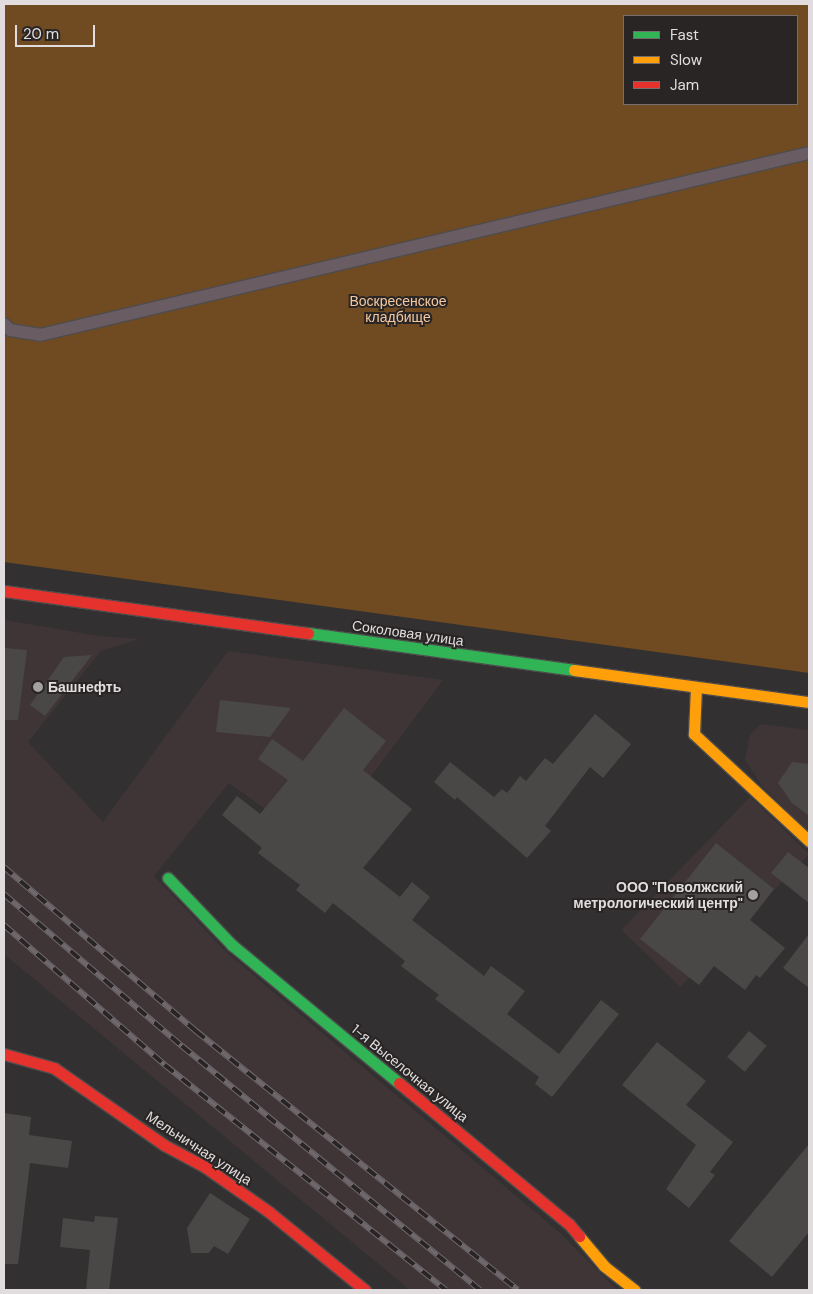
<!DOCTYPE html>
<html>
<head>
<meta charset="utf-8">
<style>
  body { margin:0 }
  #map { position:relative; width:813px; height:1294px; overflow:hidden; background:#323030; font-family:"DM Sans",sans-serif }
  div>[style] { position:absolute }
  [style*='--x'] { left:calc(var(--x)*1px); top:calc(var(--y)*1px); width:calc(var(--w)*1px); rotate:calc(var(--a)*1deg) }
  .built>* { inset:0; background:#403536; transform-origin:0 0 }
  .green>* { inset:0; background:#704a20 }
  .building>* { inset:0; background:#4a4847; transform-origin:0 0 }
  .roads { filter:drop-shadow(1px 0 #4e4c4c) drop-shadow(-1px 0 #4e4c4c) drop-shadow(0 1px #4e4c4c) drop-shadow(0 -1px #4e4c4c) }
  .lane>* { height:12px; margin:-6px; padding:0 6px; transform-origin:6px; border-radius:6px; background:#695c63 }
  .fast>* { height:11px; margin:-5.5px; padding:0 5.5px; transform-origin:5.5px; border-radius:5.5px; background:#30b455 }
  .slow>* { height:11px; margin:-5.5px; padding:0 5.5px; transform-origin:5.5px; border-radius:5.5px; background:#ff9f0a }
  .jam>* { height:11px; margin:-5.5px; padding:0 5.5px; transform-origin:5.5px; border-radius:5.5px; background:#e5322d }
  .rail>* { height:5.5px; margin-top:-2.75px; transform-origin:0; background:repeating-linear-gradient(90deg,#292525 0 11px,#6e676c 0 22px); box-sizing:border-box; border-block:1px solid #6e676c }
  .dots>* { width:14px; height:14px; translate:-50% -50%; box-sizing:border-box; border:2px solid #292525; border-radius:50% }
  span { translate:-50% -50%; white-space:nowrap; text-align:center; line-height:1.15; -webkit-text-stroke:4px #292525; paint-order:stroke }
  .park-label { font-size:14px; color:#f5c9a0 }
  .street-label { font-size:14px; color:#e1ddde }
  .poi-label { font-size:14px; color:#e1ddde; font-weight:700 }
  .left { translate:0 -50%; text-align:left }
  .right { translate:-100% -50%; text-align:right }
  .frame { position:absolute; inset:0; border:5px solid #e1ddde; pointer-events:none }
  .legend { position:absolute; left:623px; top:15px; width:175px; height:90px; box-sizing:border-box; background:#292525; border:1px solid #736f6f; margin:0; padding:6px 9px; list-style:none; font-size:15px; color:#e1ddde }
  .legend li { display:flex; align-items:center; gap:10px; height:25px }
  .legend b { width:25px; border:1px solid #736f6f }
  .scale { position:absolute; left:15px; top:25px; width:80px; height:22px; box-sizing:border-box; border:2px solid #e1ddde; border-top:0; padding-left:6px; font-size:15px; line-height:18px; white-space:nowrap; color:#e1ddde; -webkit-text-stroke:4px #292525; paint-order:stroke }
</style>
</head>
<body>
<div id="map">
  <div class="built">
    <div style="clip-path:polygon(4px 620px,99px 636px,139px 639px,101px 651px,28px 742px,103px 822px,228px 651px,443px 680px,318px 847px,229px 783px,154px 876px,227px 953px,559px 1232px,617px 1290px,410px 1290px,4px 954px)"></div>
    <div style="clip-path:polygon(761px 724px,809px 730px,809px 832px,762px 786px,745px 760px,750px 734px)"></div>
    <div style="left:750px;top:797px;width:82px;height:185px;rotate:44deg"></div>
  </div>
  <div class="green">
    <div style="clip-path:polygon(evenodd,4px 4px,809px 4px,809px 673px,4px 562px,4px 4px,624px 16px,797px 16px,797px 104px,624px 104px,624px 16px)"></div>
  </div>
  <div class="building">
    <div style="clip-path:polygon(4px 648px,27px 650px,18px 720px,4px 720px)"></div>
    <div style="clip-path:polygon(92px 655px,45px 716px,30px 705px,64px 657px)"></div>
    <div style="clip-path:polygon(220px 700px,291px 708px,270px 737px,216px 732px)"></div>
    <div style="clip-path:polygon(344px 708px,386px 741px,363px 770px,412px 809px,363px 868px,400px 897px,412px 882px,430px 897px,412px 920px,484px 976px,491px 966px,525px 991px,507px 1014px,559px 1054px,601px 1000px,619px 1014px,552px 1097px,535px 1084px,539px 1077px,435px 999px,439px 995px,401px 966px,405px 961px,333px 903px,325px 913px,296px 890px,300px 885px,258px 853px,262px 848px,222px 815px,237px 796px,260px 814px,288px 780px,258px 759px,272px 739px,303px 761px)"></div>
    <div style="clip-path:polygon(595px 714px,631px 744px,603px 778px,590px 767px,545px 826px,551px 831px,527px 858px,457px 797px,455px 800px,434px 782px,450px 762px,494px 797px,502px 789px,507px 793px,520px 776px,526px 781px,545px 758px,553px 764px)"></div>
    <div style="clip-path:polygon(792px 762px,809px 764px,809px 816px,792px 803px,778px 783px)"></div>
    <div style="clip-path:polygon(716px 843px,774px 889px,750px 920px,785px 948px,760px 978px,756px 975px,745px 990px,714px 966px,699px 985px,640px 939px)"></div>
    <div style="clip-path:polygon(788px 852px,809px 868px,809px 903px,771px 873px)"></div>
    <div style="clip-path:polygon(809px 934px,809px 988px,783px 968px)"></div>
    <div style="left:749px;top:1031px;width:23px;height:34px;rotate:40deg"></div>
    <div style="clip-path:polygon(657px 1042px,706px 1081px,686px 1105px,733px 1142px,710px 1172px,715px 1175px,689px 1208px,666px 1189px,696px 1145px,622px 1085px)"></div>
    <div style="clip-path:polygon(4px 1113px,31px 1117px,29px 1135px,72px 1141px,68px 1168px,30px 1163px,18px 1264px,4px 1264px)"></div>
    <div style="clip-path:polygon(809px 1144px,809px 1232px,772px 1277px,729px 1241px)"></div>
    <div style="clip-path:polygon(210px 1193px,250px 1219px,228px 1254px,214px 1246px,209px 1253px,191px 1253px,187px 1228px)"></div>
    <div style="clip-path:polygon(95px 1216px,118px 1218px,109px 1290px,86px 1290px,90px 1250px,60px 1247px,63px 1218px,94px 1222px)"></div>
  </div>
  <div class="roads">
    <div class="lane">
      <div style="--x:4;--y:324;--w:8;--a:45"></div>
      <div style="--x:10;--y:330;--w:30;--a:9"></div>
      <div style="--x:40;--y:335;--w:790;--a:-13.32"></div>
    </div>
    <div class="fast">
      <div style="--x:308;--y:633;--w:269;--a:7.9"></div>
      <div style="--x:168;--y:878;--w:93;--a:46.3"></div>
      <div style="--x:232;--y:945;--w:217;--a:39.6"></div>
    </div>
    <div class="slow">
      <div style="--x:574;--y:670;--w:237;--a:7.8"></div>
      <div style="--x:696;--y:687;--w:47;--a:92.4"></div>
      <div style="--x:694;--y:734;--w:157;--a:42.9"></div>
      <div style="--x:579;--y:1236;--w:39;--a:50"></div>
      <div style="--x:604;--y:1266;--w:39;--a:38"></div>
    </div>
    <div class="jam">
      <div style="--x:4;--y:591;--w:307;--a:7.9"></div>
      <div style="--x:4;--y:1054;--w:52;--a:15.6"></div>
      <div style="--x:54;--y:1068;--w:134;--a:35"></div>
      <div style="--x:164;--y:1145;--w:47;--a:28.2"></div>
      <div style="--x:205;--y:1167;--w:78;--a:35.1"></div>
      <div style="--x:269;--y:1212;--w:124;--a:39.1"></div>
      <div style="--x:399;--y:1083;--w:221;--a:39.7"></div>
      <div style="--x:569;--y:1224;--w:16;--a:50"></div>
    </div>
  </div>
  <div class="rail">
    <div style="--x:4;--y:867;--w:253;--a:40.5"></div>
    <div style="--x:196;--y:1031;--w:413;--a:38.8"></div>
    <div style="--x:4;--y:894;--w:234;--a:40.5"></div>
    <div style="--x:182;--y:1046;--w:385;--a:39.3"></div>
    <div style="--x:4;--y:925;--w:213;--a:41"></div>
    <div style="--x:165;--y:1065;--w:360;--a:38.7"></div>
  </div>
  <div class="dots">
    <div style="left:38px;top:687px;background:#a4a0a1"></div>
    <div style="left:753px;top:895px;background:#a4a0a1"></div>
  </div>
  <div class="park-label">
    <span style="left:398px;top:309px">Воскресенское<br>кладбище</span>
  </div>
  <div class="street-label">
    <span style="left:408px;top:633px;rotate:8deg">Соколовая улица</span>
    <span style="left:410px;top:1073px;rotate:39deg">1-я Выселочная улица</span>
    <span style="left:199px;top:1148px;rotate:33deg">Мельничная улица</span>
  </div>
  <div class="poi-label">
    <span class="left" style="left:48px;top:687px">Башнефть</span>
    <span class="right" style="left:743px;top:895px">ООО "Поволжский<br>метрологический центр"</span>
  </div>
  <div class="frame"></div>
  <ul class="legend">
  <li><b style="height:6px;background:#30b455"></b>Fast</li>
  <li><b style="height:6px;background:#ff9f0a"></b>Slow</li>
  <li><b style="height:6px;background:#e5322d"></b>Jam</li>
  </ul>
  <div class="scale">20 m</div>
</div>
</body>
</html>
